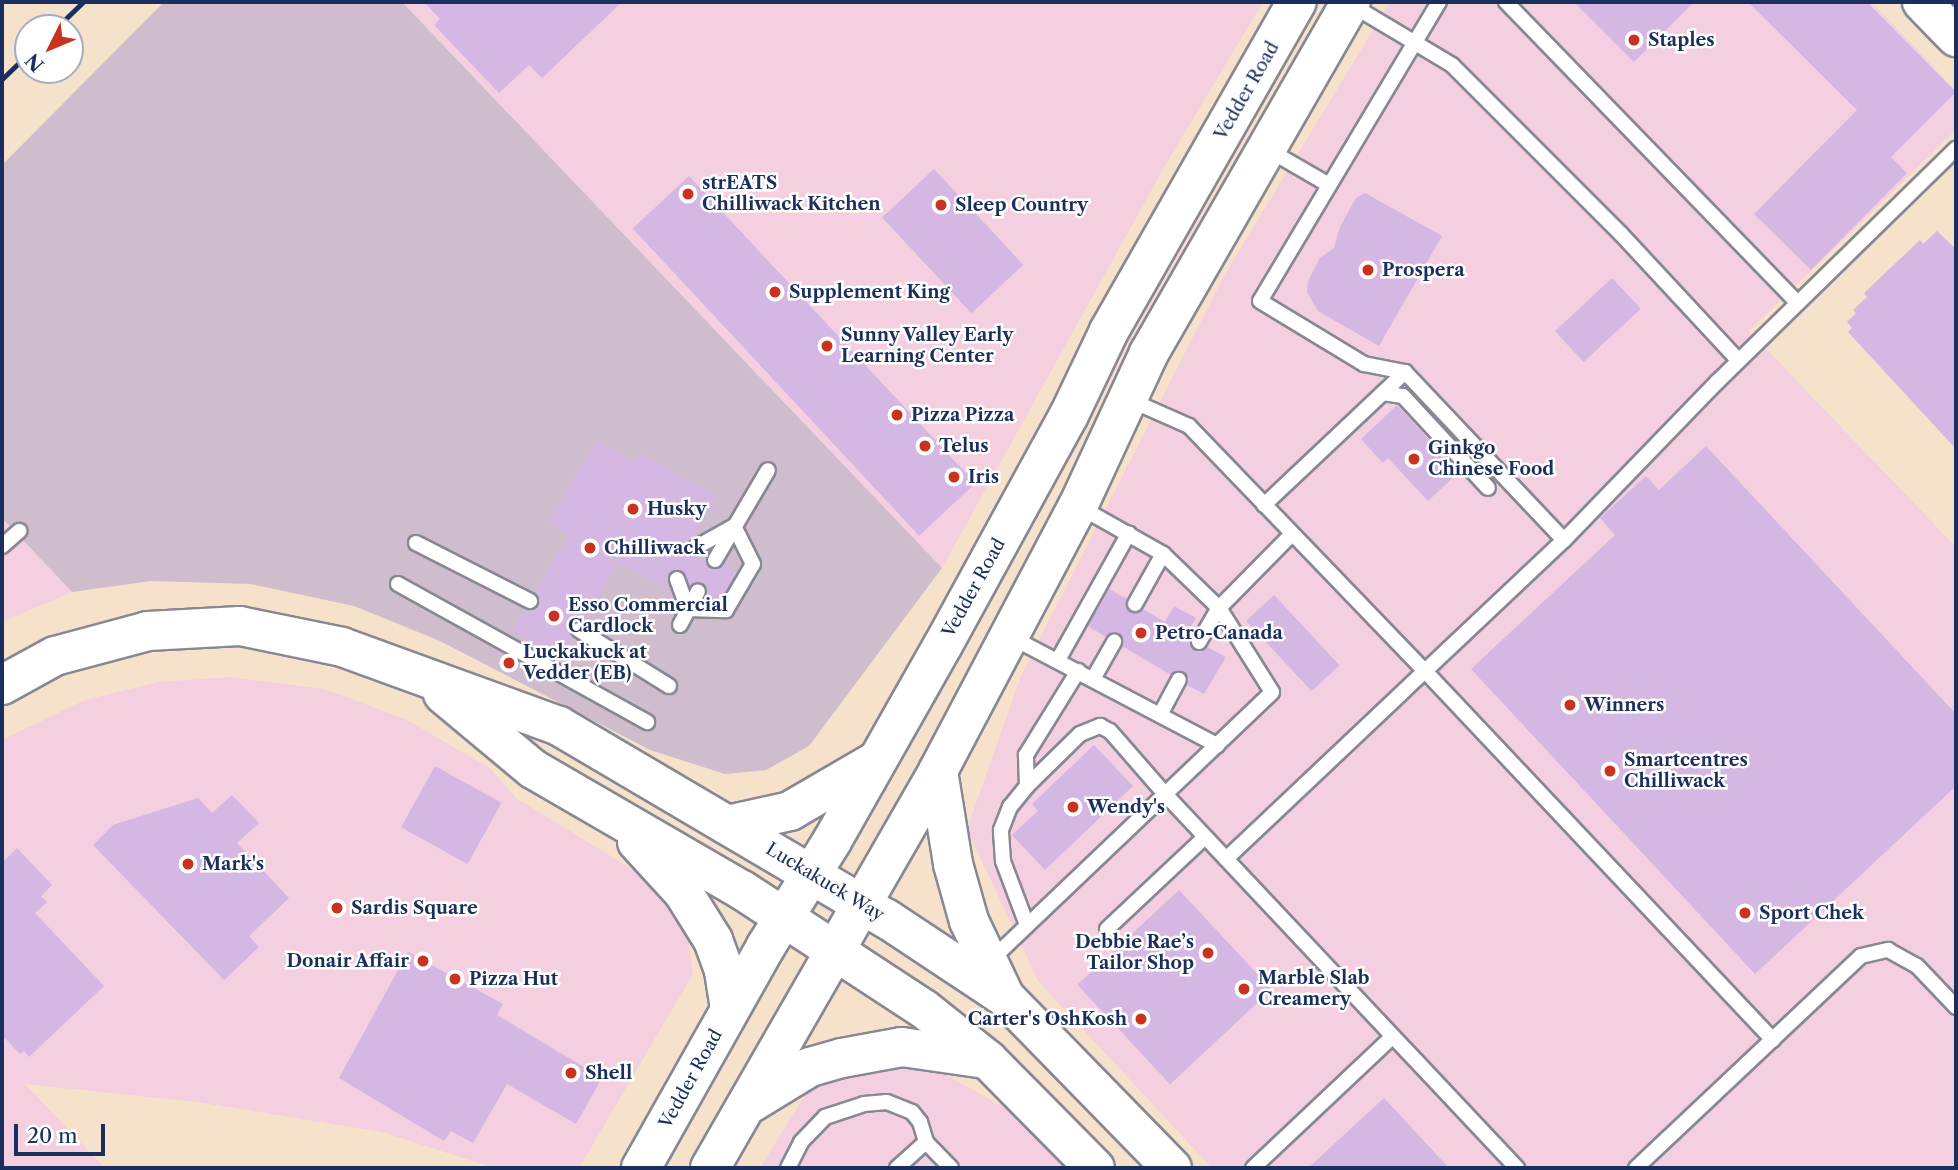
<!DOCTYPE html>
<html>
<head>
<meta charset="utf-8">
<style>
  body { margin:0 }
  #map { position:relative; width:1958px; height:1170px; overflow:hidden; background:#f6e2cb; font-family:"Libre Caslon Text",serif }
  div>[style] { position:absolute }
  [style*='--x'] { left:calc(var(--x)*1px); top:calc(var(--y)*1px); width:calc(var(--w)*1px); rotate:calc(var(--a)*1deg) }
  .built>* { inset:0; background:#f3cfdf }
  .industrial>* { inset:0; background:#cfbdce }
  .building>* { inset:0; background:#d4b7e3; transform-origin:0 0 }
  .roads { filter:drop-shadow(2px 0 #888894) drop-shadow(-2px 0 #888894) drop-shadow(0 2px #888894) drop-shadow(0 -2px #888894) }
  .lane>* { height:14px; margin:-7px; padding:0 7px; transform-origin:7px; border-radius:7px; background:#fff }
  .secondary>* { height:38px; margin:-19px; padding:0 19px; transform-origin:19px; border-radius:19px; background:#fff }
  .rail>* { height:5px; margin:-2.5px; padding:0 2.5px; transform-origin:2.5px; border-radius:2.5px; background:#1b2f5e }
  .dots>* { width:19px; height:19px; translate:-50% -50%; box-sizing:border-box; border:4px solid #fff; border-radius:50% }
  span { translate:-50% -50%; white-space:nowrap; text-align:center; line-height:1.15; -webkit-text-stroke:5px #fff; paint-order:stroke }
  .poi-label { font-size:18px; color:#1b2f5e; font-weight:700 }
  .left { translate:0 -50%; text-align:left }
  .right { translate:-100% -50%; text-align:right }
  .street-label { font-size:18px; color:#1b2f5e }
  .frame { position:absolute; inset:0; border:4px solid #1b2f5e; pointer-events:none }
  .north { position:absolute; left:14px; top:14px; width:70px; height:70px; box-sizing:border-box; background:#fff; border:2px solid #a4acbf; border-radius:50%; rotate:227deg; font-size:19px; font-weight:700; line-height:28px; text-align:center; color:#1b2f5e }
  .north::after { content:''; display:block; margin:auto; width:24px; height:32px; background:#c8321e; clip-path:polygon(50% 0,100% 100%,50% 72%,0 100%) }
  .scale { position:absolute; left:14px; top:1124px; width:91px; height:32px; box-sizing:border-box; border:4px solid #1b2f5e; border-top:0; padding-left:9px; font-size:21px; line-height:24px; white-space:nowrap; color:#1b2f5e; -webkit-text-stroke:5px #fff; paint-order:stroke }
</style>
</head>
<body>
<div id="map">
  <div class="built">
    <div style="clip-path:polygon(402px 2px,1263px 2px,1166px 164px,942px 568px)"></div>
    <div style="clip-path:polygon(1390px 2px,1872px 2px,1956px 91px,1956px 130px,1749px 331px,1956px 547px,1956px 1168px,1212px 1168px,1038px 981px,967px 829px,1021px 676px,1225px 274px)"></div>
    <div style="clip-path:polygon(2px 518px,72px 592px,2px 622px)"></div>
    <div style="clip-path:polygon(231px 677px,325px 689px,405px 719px,490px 768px,516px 798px,658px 885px,687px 932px,693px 974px,579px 1168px,494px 1168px,382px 1132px,197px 1102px,25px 1084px,105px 1168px,2px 1168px,2px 740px,85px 700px,158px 682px)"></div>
    <div style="clip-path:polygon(920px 1060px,1014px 1113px,1065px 1168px,760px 1168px,815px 1079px)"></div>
  </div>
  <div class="industrial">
    <div style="clip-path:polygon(164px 2px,402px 2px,942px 568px,809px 746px,766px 770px,725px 774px,650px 750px,440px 641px,354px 606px,250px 584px,151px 581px,72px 592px,2px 518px,2px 165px)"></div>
  </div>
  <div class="building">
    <div style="clip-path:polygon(424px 2px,622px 2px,542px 78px,529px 65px,499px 93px,434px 25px,440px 19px)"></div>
    <div style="clip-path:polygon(1574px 2px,1694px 2px,1634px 62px)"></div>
    <div style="clip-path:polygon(1748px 2px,1867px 2px,1956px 92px,1891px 157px,1907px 173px,1811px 270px,1754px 214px,1857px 110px)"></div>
    <div style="left:934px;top:169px;width:131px;height:71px;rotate:47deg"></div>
    <div style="left:689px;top:176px;width:420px;height:77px;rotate:47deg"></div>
    <div style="clip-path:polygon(1365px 193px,1442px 236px,1379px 346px,1318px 311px,1307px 292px,1308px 281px,1320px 258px,1334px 248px,1340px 227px,1356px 198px)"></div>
    <div style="clip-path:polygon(1937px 231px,1956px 249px,1956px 449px,1848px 332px,1852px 328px,1847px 322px,1856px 313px,1853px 310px,1867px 297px,1864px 293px,1920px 240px,1923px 244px)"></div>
    <div style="left:1612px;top:278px;width:42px;height:78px;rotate:47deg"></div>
    <div style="clip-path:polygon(1397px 405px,1459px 472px,1428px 501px,1388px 458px,1383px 463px,1361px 439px)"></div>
    <div style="clip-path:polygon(596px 440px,635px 462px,640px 453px,717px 497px,693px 538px,686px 544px,686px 552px,694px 558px,707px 555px,706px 564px,711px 569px,719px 569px,724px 564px,737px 572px,721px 600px,713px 600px,706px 596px,708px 590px,703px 583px,697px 581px,690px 586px,686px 575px,679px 570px,669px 573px,665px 588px,618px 562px,584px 622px,575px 621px,571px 626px,570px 634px,574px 638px,562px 660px,512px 631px,525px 609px,535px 609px,539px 605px,535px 593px,569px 534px,549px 522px)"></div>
    <div style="clip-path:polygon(1706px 446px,1956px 714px,1956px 786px,1755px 974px,1471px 669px,1615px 535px,1600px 518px,1646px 476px,1659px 490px)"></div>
    <div style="clip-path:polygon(1109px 589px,1127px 599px,1126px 608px,1131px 613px,1143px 609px,1165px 622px,1174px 606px,1196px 618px,1186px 635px,1191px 637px,1191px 647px,1200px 652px,1207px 647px,1226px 657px,1204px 694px,1187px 685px,1189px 679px,1184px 672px,1178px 670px,1171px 675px,1122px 646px,1119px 634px,1113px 632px,1106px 637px,1088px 626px)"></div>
    <div style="left:1274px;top:595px;width:96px;height:38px;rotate:47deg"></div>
    <div style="clip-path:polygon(1094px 745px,1133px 786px,1045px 870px,1012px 835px,1038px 811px,1032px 804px)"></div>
    <div style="left:435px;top:766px;width:76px;height:70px;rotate:29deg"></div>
    <div style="clip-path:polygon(232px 795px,259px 823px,237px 843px,289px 898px,249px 936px,259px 947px,224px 980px,93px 845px,113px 825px,198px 798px,212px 813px)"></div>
    <div style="clip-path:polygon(17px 848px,52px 885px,41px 896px,47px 902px,35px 913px,104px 986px,29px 1057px,24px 1051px,20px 1054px,2px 1035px,2px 863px)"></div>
    <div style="left:1179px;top:890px;width:136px;height:139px;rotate:47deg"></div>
    <div style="clip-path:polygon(408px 952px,503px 1004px,497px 1015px,602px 1078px,576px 1124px,507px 1084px,473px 1143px,451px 1131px,444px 1141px,339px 1078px)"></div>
    <div style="clip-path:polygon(1384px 1098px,1449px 1168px,1308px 1168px)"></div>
  </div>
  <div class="roads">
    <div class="lane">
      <div style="--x:1439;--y:2;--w:348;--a:120.9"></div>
      <div style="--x:1260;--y:301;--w:122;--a:31.2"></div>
      <div style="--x:1364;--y:364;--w:42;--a:11"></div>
      <div style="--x:1405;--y:372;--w:231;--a:46.6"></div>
      <div style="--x:1506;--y:2;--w:419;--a:45.9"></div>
      <div style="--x:1350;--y:4;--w:119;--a:30.9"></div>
      <div style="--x:1452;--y:65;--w:239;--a:45"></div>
      <div style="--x:1621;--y:234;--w:173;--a:47.1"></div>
      <div style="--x:1267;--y:149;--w:72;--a:30.1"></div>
      <div style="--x:1383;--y:393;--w:20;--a:9"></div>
      <div style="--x:1403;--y:396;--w:125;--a:47.3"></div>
      <div style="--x:1130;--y:400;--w:64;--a:23.8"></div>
      <div style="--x:1189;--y:426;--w:340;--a:46.1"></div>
      <div style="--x:1425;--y:671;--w:191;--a:-43.3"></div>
      <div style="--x:1564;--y:540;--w:220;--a:-45.9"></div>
      <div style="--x:1717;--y:382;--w:334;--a:-44.3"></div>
      <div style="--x:1264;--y:505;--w:194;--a:-43.3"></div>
      <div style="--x:416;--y:543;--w:128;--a:27"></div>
      <div style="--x:2;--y:546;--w:23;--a:-41"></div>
      <div style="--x:715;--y:560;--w:104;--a:-59.5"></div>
      <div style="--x:677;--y:579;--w:32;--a:70"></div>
      <div style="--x:688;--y:609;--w:38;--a:2"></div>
      <div style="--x:726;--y:610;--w:53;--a:-59.6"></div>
      <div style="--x:753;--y:564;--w:42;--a:-116.6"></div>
      <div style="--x:734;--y:526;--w:45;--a:150.6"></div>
      <div style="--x:398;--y:584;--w:285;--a:29"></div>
      <div style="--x:1135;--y:604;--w:57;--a:-60.8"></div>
      <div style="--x:680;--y:625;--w:38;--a:-62"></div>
      <div style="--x:579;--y:630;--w:106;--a:31.9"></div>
      <div style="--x:1011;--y:637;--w:233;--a:27.7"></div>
      <div style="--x:1199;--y:642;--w:39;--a:-60"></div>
      <div style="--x:1219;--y:608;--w:103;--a:-45.4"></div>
      <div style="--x:1058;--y:660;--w:145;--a:-60.8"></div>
      <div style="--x:1093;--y:679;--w:43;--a:-60.4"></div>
      <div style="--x:1160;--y:715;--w:40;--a:-62"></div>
      <div style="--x:1027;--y:786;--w:74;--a:-44.5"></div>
      <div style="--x:1080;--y:734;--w:22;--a:-22"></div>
      <div style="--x:1100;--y:726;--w:11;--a:27"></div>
      <div style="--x:1110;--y:731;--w:84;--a:48.9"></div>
      <div style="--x:1165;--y:794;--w:514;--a:46.74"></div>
      <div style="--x:1226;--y:859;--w:274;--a:-43.4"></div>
      <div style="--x:1425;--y:671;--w:507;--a:46.68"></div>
      <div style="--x:1027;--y:925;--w:68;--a:-110.6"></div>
      <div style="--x:1003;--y:861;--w:31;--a:-94"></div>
      <div style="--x:1001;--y:830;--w:25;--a:-69"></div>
      <div style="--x:1010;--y:807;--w:27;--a:-51"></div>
      <div style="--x:1027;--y:786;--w:31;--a:-92"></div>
      <div style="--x:1026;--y:755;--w:99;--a:-58.2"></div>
      <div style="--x:1107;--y:929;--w:134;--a:-43.2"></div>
      <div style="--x:991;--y:960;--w:388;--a:-43.6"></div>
      <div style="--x:1272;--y:692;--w:99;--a:-122.2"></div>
      <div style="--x:1219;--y:608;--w:78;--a:-136"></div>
      <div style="--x:1163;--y:554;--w:98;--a:-150.5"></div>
      <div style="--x:788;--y:1168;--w:29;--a:-63"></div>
      <div style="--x:801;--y:1142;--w:35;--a:-46"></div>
      <div style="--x:825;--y:1117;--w:41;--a:-18.4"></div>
      <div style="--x:864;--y:1104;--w:23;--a:-5"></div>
      <div style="--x:887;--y:1102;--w:27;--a:22"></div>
      <div style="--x:912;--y:1112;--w:13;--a:51"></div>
      <div style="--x:920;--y:1122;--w:21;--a:73"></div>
      <div style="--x:897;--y:1168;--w:39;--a:-42"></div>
      <div style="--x:926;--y:1142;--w:36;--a:46"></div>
      <div style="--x:1253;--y:1168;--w:192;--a:-43.3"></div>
      <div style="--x:1636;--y:1168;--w:309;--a:-43.3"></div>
      <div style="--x:1861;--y:956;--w:28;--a:-13"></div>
      <div style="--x:1888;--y:950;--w:33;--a:29"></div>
      <div style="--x:1917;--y:966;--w:57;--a:46.4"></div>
    </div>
    <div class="secondary">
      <div style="--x:1922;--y:2;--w:49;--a:45.8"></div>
      <div style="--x:2;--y:685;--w:60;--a:-28.7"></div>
      <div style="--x:55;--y:656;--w:96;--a:-15"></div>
      <div style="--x:148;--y:631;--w:92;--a:-3.1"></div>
      <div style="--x:240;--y:626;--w:104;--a:11.6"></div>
      <div style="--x:342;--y:647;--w:231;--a:20"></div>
      <div style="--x:559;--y:726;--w:381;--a:30.5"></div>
      <div style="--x:887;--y:919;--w:141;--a:33.5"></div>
      <div style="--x:1005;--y:997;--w:239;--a:45.7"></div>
      <div style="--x:443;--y:694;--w:117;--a:39.8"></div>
      <div style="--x:533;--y:769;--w:241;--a:30.1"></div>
      <div style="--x:742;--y:890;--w:217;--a:33.2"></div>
      <div style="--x:924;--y:1009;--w:82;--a:38.6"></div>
      <div style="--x:988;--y:1060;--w:152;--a:45.3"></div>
      <div style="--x:938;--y:771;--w:94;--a:80.8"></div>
      <div style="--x:953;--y:864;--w:59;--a:74.3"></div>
      <div style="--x:969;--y:921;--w:84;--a:64.7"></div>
      <div style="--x:727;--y:825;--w:65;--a:-12.5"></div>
      <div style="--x:790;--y:811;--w:99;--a:-30.2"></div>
      <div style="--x:637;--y:842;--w:68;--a:47.4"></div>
      <div style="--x:683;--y:892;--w:57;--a:58"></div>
      <div style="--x:713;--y:940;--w:33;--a:70"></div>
      <div style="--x:724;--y:971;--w:38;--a:81"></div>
      <div style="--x:751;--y:1103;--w:69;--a:-31.4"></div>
      <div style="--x:810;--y:1067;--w:33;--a:-16"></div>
      <div style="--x:842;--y:1058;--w:61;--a:-10.4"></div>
      <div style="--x:902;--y:1047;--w:84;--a:8.2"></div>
      <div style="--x:641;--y:1168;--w:255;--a:-60.6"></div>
      <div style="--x:766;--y:946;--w:124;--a:-57.8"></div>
      <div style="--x:832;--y:841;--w:225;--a:-60.5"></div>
      <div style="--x:943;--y:645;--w:262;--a:-61.3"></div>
      <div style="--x:1069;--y:415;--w:93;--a:-64.5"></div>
      <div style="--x:1109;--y:331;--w:379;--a:-60.3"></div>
      <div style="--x:710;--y:1168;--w:458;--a:-60.1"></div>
      <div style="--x:938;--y:771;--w:300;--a:-62.2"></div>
      <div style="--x:1078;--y:506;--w:169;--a:-65.1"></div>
      <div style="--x:1149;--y:353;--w:405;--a:-60.1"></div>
    </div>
  </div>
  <div class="rail">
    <div style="--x:56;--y:28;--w:37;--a:-44"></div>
    <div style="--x:2;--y:79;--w:36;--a:-44"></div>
  </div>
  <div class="dots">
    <div style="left:1634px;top:40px;background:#c8321e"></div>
    <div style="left:688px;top:194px;background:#c8321e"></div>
    <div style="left:941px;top:205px;background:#c8321e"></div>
    <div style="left:1368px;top:270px;background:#c8321e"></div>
    <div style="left:775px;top:292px;background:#c8321e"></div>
    <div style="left:827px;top:346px;background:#c8321e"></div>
    <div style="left:897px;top:415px;background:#c8321e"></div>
    <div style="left:925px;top:446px;background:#c8321e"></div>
    <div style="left:1414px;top:459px;background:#c8321e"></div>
    <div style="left:954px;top:477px;background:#c8321e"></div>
    <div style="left:633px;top:509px;background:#c8321e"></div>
    <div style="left:590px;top:548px;background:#c8321e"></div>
    <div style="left:554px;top:616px;background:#c8321e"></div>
    <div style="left:1141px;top:633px;background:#c8321e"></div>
    <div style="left:509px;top:663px;background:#c8321e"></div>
    <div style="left:1570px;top:705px;background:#c8321e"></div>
    <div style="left:1610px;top:771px;background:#c8321e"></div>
    <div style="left:1073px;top:807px;background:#c8321e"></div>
    <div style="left:188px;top:864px;background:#c8321e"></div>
    <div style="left:337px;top:908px;background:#c8321e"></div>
    <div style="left:1745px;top:913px;background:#c8321e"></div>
    <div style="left:1208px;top:953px;background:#c8321e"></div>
    <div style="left:423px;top:961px;background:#c8321e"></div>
    <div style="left:455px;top:979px;background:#c8321e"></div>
    <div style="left:1244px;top:989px;background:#c8321e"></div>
    <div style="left:1141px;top:1019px;background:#c8321e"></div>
    <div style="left:571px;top:1073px;background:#c8321e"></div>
  </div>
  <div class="poi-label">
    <span class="left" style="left:1648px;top:40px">Staples</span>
    <span class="left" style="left:702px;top:194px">strEATS<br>Chilliwack Kitchen</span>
    <span class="left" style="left:955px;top:205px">Sleep Country</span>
    <span class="left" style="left:1382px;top:270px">Prospera</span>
    <span class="left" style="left:789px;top:292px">Supplement King</span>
    <span class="left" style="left:841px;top:346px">Sunny Valley Early<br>Learning Center</span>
    <span class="left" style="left:911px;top:415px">Pizza Pizza</span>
    <span class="left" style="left:939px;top:446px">Telus</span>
    <span class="left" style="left:1428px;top:459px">Ginkgo<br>Chinese Food</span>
    <span class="left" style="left:968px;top:477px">Iris</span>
    <span class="left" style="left:647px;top:509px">Husky</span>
    <span class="left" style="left:604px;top:548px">Chilliwack</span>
    <span class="left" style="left:568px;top:616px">Esso Commercial<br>Cardlock</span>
    <span class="left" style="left:1155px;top:633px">Petro-Canada</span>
    <span class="left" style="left:523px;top:663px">Luckakuck at<br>Vedder (EB)</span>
    <span class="left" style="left:1584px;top:705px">Winners</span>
    <span class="left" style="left:1624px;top:771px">Smartcentres<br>Chilliwack</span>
    <span class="left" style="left:1087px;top:807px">Wendy's</span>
    <span class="left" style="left:202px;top:864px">Mark's</span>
    <span class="left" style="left:351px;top:908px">Sardis Square</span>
    <span class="left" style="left:1759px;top:913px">Sport Chek</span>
    <span class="right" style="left:1194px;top:953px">Debbie Rae’s<br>Tailor Shop</span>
    <span class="right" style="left:409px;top:961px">Donair Affair</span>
    <span class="left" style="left:469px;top:979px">Pizza Hut</span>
    <span class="left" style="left:1258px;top:989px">Marble Slab<br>Creamery</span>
    <span class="right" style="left:1127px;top:1019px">Carter's OshKosh</span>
    <span class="left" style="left:585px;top:1073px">Shell</span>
  </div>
  <div class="street-label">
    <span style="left:1247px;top:91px;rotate:-60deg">Vedder Road</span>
    <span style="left:974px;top:588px;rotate:-61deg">Vedder Road</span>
    <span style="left:825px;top:882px;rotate:31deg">Luckakuck Way</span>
    <span style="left:691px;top:1079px;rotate:-61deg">Vedder Road</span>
  </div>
  <div class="frame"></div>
  <div class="north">N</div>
  <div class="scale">20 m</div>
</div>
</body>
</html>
